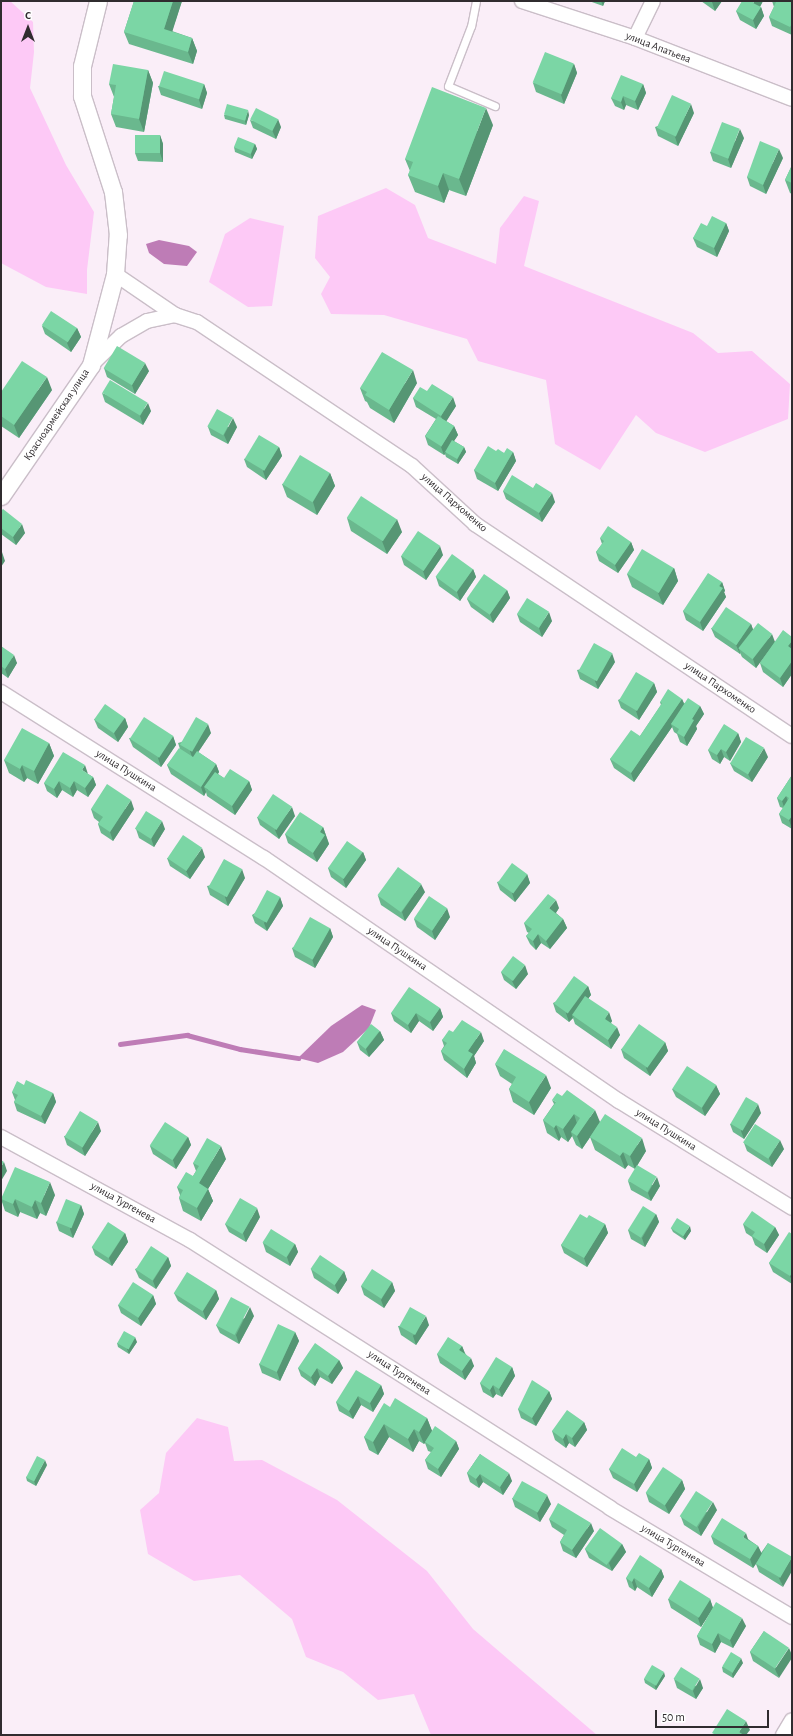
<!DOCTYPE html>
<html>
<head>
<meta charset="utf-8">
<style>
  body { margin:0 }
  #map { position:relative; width:793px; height:1736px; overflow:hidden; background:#faeef8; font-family:"Alegreya Sans",sans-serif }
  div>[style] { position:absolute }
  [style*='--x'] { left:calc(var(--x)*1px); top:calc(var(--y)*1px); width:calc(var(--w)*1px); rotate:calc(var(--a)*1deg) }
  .green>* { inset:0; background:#fdc9f6 }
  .water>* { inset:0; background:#be7cb6 }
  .stream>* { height:4.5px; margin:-2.25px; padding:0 2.25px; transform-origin:2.25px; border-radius:2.25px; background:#be7cb6 }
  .roads { filter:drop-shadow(1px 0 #cabec8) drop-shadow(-1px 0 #cabec8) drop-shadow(0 1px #cabec8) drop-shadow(0 -1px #cabec8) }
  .service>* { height:7px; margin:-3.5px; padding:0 3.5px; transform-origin:3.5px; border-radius:3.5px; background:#fff }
  .minor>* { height:14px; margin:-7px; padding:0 7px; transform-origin:7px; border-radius:7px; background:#fff }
  .tertiary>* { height:17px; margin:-8.5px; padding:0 8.5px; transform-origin:8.5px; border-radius:8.5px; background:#fff }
  .wall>* { inset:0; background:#6ab88e }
  .shaded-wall>* { inset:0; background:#569674 }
  .building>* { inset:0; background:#7bd6a5; transform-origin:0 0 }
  span { translate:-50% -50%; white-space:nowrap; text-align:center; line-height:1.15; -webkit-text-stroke:3px #fff; paint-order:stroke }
  .street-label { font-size:11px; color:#302c2f }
  .frame { position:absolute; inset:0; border:2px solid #302c2f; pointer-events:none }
  .north { position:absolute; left:8px; top:8px; width:40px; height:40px; -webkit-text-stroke:3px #fff; paint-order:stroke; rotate:0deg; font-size:11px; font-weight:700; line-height:16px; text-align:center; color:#302c2f }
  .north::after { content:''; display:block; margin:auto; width:14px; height:18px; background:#302c2f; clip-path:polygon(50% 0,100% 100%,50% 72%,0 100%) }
  .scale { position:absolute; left:655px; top:1710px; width:114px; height:18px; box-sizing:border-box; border:2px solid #302c2f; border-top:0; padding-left:5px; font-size:12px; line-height:14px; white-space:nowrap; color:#302c2f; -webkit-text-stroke:3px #fff; paint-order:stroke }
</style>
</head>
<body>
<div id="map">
  <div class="green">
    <div style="clip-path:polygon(1px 1px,10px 1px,33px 22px,34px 52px,30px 88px,66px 165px,94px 212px,87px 270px,87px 294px,46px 287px,1px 263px)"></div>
    <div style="clip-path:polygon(386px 188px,415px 205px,428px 238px,496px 264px,500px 228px,524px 196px,539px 201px,524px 266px,693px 333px,718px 353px,752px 351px,790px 384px,788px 419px,705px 452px,656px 433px,636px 415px,600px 470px,555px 444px,546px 380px,478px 361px,467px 339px,384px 315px,331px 314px,321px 294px,330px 277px,315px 258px,318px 216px)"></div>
    <div style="clip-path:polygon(250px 218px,284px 226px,272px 306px,248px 307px,209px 282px,225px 234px)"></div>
    <div style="clip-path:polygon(197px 1418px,228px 1427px,234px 1461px,262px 1460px,337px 1500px,427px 1571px,473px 1629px,597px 1735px,431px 1735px,414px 1694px,378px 1700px,343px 1672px,306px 1657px,292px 1619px,240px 1575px,194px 1581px,148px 1554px,140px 1510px,159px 1493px,166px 1453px)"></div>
  </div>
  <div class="water">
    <div style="clip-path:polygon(159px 240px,189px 246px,197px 252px,187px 266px,164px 264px,149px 253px,146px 244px)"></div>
    <div style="clip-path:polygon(362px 1005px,376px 1010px,369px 1028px,343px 1052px,318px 1063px,298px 1058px,331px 1026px)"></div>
  </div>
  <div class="stream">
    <div style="--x:120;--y:1044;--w:68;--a:-7.7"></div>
    <div style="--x:187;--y:1035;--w:55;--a:14.8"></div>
    <div style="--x:240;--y:1049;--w:59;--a:8.8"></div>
  </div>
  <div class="roads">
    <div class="service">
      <div style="--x:476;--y:1;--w:25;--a:101"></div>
      <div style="--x:471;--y:26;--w:64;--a:111"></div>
      <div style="--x:448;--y:86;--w:51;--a:23.1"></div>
    </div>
    <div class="minor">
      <div style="--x:522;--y:1;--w:119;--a:18.1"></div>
      <div style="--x:635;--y:38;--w:168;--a:21.2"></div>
      <div style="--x:635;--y:38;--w:41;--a:-64.1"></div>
      <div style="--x:115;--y:274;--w:73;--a:34.3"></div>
      <div style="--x:175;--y:315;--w:23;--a:18"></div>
      <div style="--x:197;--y:322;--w:259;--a:33.8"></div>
      <div style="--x:412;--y:466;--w:86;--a:42.6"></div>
      <div style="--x:475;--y:524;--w:381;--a:33.8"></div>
      <div style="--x:91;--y:365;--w:42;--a:-44"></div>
      <div style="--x:121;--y:336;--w:30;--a:-30"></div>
      <div style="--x:147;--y:321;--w:29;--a:-12"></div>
      <div style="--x:1;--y:692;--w:311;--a:32.3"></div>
      <div style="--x:264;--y:858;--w:430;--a:34.4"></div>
      <div style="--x:619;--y:1101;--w:203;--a:31.7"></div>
      <div style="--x:1;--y:1137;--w:215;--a:28.6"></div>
      <div style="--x:190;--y:1240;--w:498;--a:32.5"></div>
      <div style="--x:610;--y:1508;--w:212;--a:30.9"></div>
      <div style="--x:783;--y:1735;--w:17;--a:-59"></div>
    </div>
    <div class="tertiary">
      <div style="--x:1;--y:496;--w:159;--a:-55.5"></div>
      <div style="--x:91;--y:365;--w:94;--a:-75.2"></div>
      <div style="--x:115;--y:274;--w:39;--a:-86"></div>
      <div style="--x:118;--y:235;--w:43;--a:-96.6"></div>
      <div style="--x:113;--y:192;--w:101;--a:-107.9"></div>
      <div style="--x:82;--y:96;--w:30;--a:-90"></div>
      <div style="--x:82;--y:66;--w:67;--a:-76.2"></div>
    </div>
  </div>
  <div class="wall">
    <div style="clip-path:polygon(134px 1px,182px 1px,172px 31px,192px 38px,197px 51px,193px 64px,129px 44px,124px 32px)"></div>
    <div style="clip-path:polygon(589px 1px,605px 1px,603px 6px)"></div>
    <div style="clip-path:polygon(701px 1px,722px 1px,715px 11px)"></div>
    <div style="clip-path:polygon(763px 1px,760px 7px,761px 7px,764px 16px,756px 29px,740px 20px,736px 11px)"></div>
    <div style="clip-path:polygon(772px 1px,792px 1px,792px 35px,772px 26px,769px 17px,774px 7px)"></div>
    <div style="clip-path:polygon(574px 64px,577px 73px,564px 104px,536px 92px,533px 83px)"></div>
    <div style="clip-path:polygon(148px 70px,153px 83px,144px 132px,116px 127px,111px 114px,114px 97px,109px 84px)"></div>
    <div style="clip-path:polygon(204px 84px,207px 93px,202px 109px,161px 95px,158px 86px)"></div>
    <div style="clip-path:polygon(643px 84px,646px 93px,638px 110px,626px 105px,624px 110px,615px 106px,611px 98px)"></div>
    <div style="clip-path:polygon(694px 113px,678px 146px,658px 136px,655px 127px)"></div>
    <div style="clip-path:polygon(224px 115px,249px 115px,246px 125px,225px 119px)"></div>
    <div style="clip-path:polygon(250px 120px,281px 127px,276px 139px,253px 128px)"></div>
    <div style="clip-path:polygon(493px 125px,466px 196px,449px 190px,444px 203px,415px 192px,408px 175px,410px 171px,405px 159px)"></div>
    <div style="clip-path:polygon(160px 135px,163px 144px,163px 162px,138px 161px,135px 153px)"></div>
    <div style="clip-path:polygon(744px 138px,731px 168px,713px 161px,710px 152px)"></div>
    <div style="clip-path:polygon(255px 144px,257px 149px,252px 159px,235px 152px,234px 147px)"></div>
    <div style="clip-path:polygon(783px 158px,766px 194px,750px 186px,747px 177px)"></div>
    <div style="clip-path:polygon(792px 165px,792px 194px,790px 193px,785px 180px)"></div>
    <div style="clip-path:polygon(726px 223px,729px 231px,717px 257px,697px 247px,693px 238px,707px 226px)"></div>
    <div style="clip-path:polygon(42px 326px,77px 328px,81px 337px,71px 352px,45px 334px)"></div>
    <div style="clip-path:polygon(104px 368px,149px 371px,135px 394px,107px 377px)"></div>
    <div style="clip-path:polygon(417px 383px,394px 423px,370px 408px,367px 402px,365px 401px,360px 388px)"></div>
    <div style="clip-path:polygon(52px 390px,19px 438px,1px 426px,1px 392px)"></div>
    <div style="clip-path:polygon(427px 391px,456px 406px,446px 421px,454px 426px,458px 435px,454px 441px,464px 447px,466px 452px,458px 464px,446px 457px,445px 454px,444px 455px,428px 445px,425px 436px,436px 419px,416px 407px,413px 398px)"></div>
    <div style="clip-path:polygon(102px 393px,151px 411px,143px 425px,105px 402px)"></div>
    <div style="clip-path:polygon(208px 427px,237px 427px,228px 444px,211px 435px)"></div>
    <div style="clip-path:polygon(279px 447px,282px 456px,266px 480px,247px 467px,244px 459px)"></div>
    <div style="clip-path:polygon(496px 451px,504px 453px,513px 452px,516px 461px,498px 491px,477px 479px,474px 470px)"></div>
    <div style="clip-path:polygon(330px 473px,335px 486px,317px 515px,287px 497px,282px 484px)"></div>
    <div style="clip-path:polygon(533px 488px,555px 502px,542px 522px,506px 499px,503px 491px)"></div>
    <div style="clip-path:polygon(1px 511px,25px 533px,16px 545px,1px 534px)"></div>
    <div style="clip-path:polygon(347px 518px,402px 532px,387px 554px,351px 531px)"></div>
    <div style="clip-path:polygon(600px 538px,631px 542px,634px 550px,618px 573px,599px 561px,596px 552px,602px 544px)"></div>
    <div style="clip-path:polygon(443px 555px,426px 580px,404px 565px,401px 556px)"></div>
    <div style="clip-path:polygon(674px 568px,678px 581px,663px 605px,632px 587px,627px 574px)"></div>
    <div style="clip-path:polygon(473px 569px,476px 577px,460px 601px,439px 586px,436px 577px)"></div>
    <div style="clip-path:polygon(722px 582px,725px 591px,724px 592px,726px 597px,703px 631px,686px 620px,683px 611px)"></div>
    <div style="clip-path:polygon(507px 590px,510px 598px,493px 623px,471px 607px,467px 599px)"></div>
    <div style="clip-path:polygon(517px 614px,552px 621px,542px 637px,520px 622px)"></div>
    <div style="clip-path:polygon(751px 624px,753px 630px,775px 642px,792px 637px,792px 674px,783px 687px,763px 672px,760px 663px,769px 650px,756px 668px,742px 657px,740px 653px,740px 654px,715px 637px,711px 628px)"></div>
    <div style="clip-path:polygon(1px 646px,17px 663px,8px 678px,1px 673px)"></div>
    <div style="clip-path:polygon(615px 662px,598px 689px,580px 679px,577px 670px)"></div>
    <div style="clip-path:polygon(654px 683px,657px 692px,639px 720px,621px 708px,618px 700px)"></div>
    <div style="clip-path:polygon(682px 699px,684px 703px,700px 706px,704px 714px,696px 726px,697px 729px,687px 746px,680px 742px,677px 734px,674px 732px,672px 727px,634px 782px,614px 768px,610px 759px,640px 736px,661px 705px,660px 702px)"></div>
    <div style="clip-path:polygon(125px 718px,128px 727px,118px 742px,98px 728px,94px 719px)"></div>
    <div style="clip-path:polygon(211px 733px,198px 752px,216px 764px,219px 772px,218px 774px,224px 778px,249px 781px,252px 790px,235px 815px,207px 796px,206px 792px,204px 796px,171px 774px,167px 765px,180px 749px,178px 743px)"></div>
    <div style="clip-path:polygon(738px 733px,741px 742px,730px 761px,724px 757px,720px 764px,712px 759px,708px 750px)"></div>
    <div style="clip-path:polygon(173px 736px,176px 745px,161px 767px,133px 747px,129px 738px)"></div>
    <div style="clip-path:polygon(49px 743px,54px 756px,38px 784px,27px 778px,24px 782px,9px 773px,4px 760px)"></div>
    <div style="clip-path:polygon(768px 757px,752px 782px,734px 771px,730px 763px)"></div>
    <div style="clip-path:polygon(88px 774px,93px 777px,96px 785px,88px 797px,77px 790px,73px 797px,62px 790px,57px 798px,47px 791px,44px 783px)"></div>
    <div style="clip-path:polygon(792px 775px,792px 829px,782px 823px,779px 814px,783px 808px,780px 807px,777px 798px)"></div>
    <div style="clip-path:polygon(91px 809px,134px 809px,113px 841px,101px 833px,98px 824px,99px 822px,94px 818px)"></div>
    <div style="clip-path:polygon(295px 816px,279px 839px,260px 825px,257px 817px)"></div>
    <div style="clip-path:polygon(323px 827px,329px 844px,317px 862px,288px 843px,285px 834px)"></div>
    <div style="clip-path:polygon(136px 829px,165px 829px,154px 847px,139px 838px)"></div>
    <div style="clip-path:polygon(363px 852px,366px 860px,346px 888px,331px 877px,328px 868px)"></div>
    <div style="clip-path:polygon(205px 857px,190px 879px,170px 866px,167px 858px)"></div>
    <div style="clip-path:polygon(527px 874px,530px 883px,515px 902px,500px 890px,497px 882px)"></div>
    <div style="clip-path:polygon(245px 878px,228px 906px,210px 895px,207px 886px)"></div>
    <div style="clip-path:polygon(425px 892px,405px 921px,381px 905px,378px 896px)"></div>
    <div style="clip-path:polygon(280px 897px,283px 906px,267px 931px,255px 923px,252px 915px)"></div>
    <div style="clip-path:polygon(559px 908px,556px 913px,563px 919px,567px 928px,550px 949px,541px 943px,536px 950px,530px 944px,526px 936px,529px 933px,527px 932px,524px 923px)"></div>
    <div style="clip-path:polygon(450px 917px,435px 940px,417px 927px,414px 919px)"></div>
    <div style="clip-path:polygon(330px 928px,333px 937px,315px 968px,295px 957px,292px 948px)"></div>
    <div style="clip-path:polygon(501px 972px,528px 974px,516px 989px,504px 980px)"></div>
    <div style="clip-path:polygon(588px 986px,591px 995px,588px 998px,612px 1021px,611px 1023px,620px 1035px,611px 1049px,575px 1024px,573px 1018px,569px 1022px,556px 1012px,553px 1003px)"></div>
    <div style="clip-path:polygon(440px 1008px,443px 1017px,433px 1031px,419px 1021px,411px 1033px,394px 1021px,391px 1013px)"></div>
    <div style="clip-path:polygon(380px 1031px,384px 1040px,369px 1057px,360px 1050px,357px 1042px)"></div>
    <div style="clip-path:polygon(453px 1032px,484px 1041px,474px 1056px,476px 1063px,467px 1078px,444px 1060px,441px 1051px,444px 1046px,442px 1040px)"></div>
    <div style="clip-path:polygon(665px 1042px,668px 1051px,650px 1076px,624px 1058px,621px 1049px)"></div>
    <div style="clip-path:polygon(495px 1064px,551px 1088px,534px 1115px,513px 1102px,509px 1089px,512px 1084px,500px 1076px)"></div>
    <div style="clip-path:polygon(716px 1085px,720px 1094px,705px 1116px,676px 1097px,672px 1089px)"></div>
    <div style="clip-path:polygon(12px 1092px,53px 1093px,56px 1102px,45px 1124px,17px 1111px,14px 1102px,15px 1100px)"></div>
    <div style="clip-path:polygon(552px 1100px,600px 1122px,646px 1151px,635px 1169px,628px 1165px,625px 1169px,595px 1150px,590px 1137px,591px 1136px,582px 1149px,576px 1145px,572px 1136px,568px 1142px,561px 1137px,559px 1141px,547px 1133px,543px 1120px,554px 1104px)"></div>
    <div style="clip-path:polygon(761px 1113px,744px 1139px,733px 1132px,730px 1124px)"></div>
    <div style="clip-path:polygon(101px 1131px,85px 1156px,67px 1145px,64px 1136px)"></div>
    <div style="clip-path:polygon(188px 1137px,191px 1145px,176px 1169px,153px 1154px,150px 1146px)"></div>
    <div style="clip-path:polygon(744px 1143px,784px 1149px,772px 1167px,747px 1151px)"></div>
    <div style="clip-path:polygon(226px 1159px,208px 1189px,213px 1201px,201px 1221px,183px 1211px,179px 1198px,180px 1195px,177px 1187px,193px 1176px,196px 1171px,193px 1163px)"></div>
    <div style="clip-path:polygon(628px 1181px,660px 1186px,651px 1201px,631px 1190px)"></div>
    <div style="clip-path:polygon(55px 1195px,46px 1216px,40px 1213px,37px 1219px,20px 1212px,18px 1217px,5px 1211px,1px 1199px,1px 1198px)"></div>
    <div style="clip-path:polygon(81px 1205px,84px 1214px,73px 1238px,59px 1231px,56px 1222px)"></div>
    <div style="clip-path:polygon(656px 1214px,659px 1222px,645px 1247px,631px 1239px,628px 1230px)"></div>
    <div style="clip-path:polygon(260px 1217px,246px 1242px,229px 1232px,225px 1224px)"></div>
    <div style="clip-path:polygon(587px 1218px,605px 1224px,608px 1233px,587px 1267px,564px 1253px,561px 1245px)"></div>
    <div style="clip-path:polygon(743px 1224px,775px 1227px,779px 1235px,767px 1253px,755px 1245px,752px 1237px,746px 1233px)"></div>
    <div style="clip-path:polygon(671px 1228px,691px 1231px,685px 1240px,673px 1232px)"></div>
    <div style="clip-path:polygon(125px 1233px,128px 1242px,112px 1266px,95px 1255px,92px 1247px)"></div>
    <div style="clip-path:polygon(792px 1234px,792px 1284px,773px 1272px,769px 1263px)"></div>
    <div style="clip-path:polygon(263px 1243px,295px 1244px,298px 1252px,290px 1266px,266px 1252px)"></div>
    <div style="clip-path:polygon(168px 1257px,171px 1266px,156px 1289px,139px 1278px,135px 1269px)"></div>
    <div style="clip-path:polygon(311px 1269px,344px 1271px,347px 1280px,338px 1294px,314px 1278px)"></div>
    <div style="clip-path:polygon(392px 1282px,395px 1291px,384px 1308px,364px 1295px,361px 1286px)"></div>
    <div style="clip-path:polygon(216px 1290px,219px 1299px,206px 1320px,178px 1301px,174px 1293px)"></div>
    <div style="clip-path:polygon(153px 1295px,156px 1304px,141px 1326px,121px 1313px,118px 1305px)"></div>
    <div style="clip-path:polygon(254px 1316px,239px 1344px,220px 1333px,216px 1325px)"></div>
    <div style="clip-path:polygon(429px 1325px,416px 1345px,401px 1335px,398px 1326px)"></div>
    <div style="clip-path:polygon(295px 1332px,299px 1341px,280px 1381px,262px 1373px,259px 1364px)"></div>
    <div style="clip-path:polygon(137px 1342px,129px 1354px,118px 1347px,117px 1343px)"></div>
    <div style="clip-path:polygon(462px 1346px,465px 1353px,474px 1366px,465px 1380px,440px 1363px,437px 1354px)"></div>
    <div style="clip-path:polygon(339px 1360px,343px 1368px,332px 1384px,320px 1377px,315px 1386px,301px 1376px,298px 1368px)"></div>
    <div style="clip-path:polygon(512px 1367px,515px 1376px,502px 1397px,496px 1394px,493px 1398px,483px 1392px,480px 1383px)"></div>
    <div style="clip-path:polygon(381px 1385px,384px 1394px,373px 1412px,361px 1405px,353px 1419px,339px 1411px,336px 1402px)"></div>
    <div style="clip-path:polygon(549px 1391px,552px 1399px,536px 1426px,521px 1418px,518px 1409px)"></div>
    <div style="clip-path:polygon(390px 1407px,427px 1418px,432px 1431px,456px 1441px,459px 1449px,441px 1477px,428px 1469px,425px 1460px,431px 1452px,428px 1451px,425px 1443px,424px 1444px,419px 1441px,413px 1452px,389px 1437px,378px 1455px,369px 1450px,364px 1437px)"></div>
    <div style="clip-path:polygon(584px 1422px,587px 1430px,575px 1447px,569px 1443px,566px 1448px,555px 1440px,552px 1431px)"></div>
    <div style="clip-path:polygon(480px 1454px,512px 1481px,503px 1495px,483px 1482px,479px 1488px,470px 1482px,467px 1473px)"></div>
    <div style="clip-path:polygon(636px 1457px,649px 1459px,652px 1468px,637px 1492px,613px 1478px,609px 1469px)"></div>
    <div style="clip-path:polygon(47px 1465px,36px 1486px,27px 1481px,26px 1477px)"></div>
    <div style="clip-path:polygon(682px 1480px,685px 1489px,669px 1514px,649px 1502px,646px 1493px)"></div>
    <div style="clip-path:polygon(512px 1498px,551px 1504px,540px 1522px,515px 1507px)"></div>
    <div style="clip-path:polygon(717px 1510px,701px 1536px,684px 1525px,681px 1517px)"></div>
    <div style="clip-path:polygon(549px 1519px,594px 1531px,576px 1558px,563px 1551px,560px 1542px,564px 1535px,552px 1527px)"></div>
    <div style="clip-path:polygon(711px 1536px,748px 1539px,758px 1546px,761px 1553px,768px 1543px,783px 1587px,759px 1572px,756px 1564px,753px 1568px,714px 1544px)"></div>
    <div style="clip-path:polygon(622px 1544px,626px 1552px,612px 1571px,589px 1558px,585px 1549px)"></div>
    <div style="clip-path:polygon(661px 1569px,664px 1577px,652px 1597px,637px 1587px,635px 1591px,629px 1587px,626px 1578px)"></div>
    <div style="clip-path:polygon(668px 1599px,710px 1599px,713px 1608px,746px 1626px,733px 1648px,721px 1642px,715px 1653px,700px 1645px,697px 1636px,713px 1608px,701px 1627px,671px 1608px)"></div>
    <div style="clip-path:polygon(764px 1631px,779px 1678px,753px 1661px,750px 1652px)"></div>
    <div style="clip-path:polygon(743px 1663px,733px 1678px,723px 1672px,722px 1667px)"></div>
    <div style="clip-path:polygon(665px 1676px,656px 1690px,645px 1683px,644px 1679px)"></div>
    <div style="clip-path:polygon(674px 1679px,703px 1688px,696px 1699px,677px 1688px)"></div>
  </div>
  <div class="shaded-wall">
    <div style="clip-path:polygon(173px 1px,182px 1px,169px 42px,164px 29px)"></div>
    <div style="clip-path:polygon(601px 1px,605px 1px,603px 6px)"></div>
    <div style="clip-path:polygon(713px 1px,722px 1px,715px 11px,712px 2px)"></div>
    <div style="clip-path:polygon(755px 1px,763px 1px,757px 12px,753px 3px)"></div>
    <div style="clip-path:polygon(761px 7px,764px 16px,756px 29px,753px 20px)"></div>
    <div style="clip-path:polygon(192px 38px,197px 51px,193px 64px,188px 52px)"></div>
    <div style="clip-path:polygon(574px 64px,577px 73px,564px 104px,561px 95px)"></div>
    <div style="clip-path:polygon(148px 70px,153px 83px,144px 132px,139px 119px)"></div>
    <div style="clip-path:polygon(204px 84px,207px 93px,202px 109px,199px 100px)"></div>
    <div style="clip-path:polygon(643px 84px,646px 93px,638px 110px,635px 101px)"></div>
    <div style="clip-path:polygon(623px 96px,626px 105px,624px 110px,621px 102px)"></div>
    <div style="clip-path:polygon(691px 104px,694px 113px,678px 146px,675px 137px)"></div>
    <div style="clip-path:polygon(486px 108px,493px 125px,466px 196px,459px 179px)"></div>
    <div style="clip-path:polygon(248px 110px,249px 115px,246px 125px,245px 121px)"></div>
    <div style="clip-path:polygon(278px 119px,281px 127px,276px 139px,272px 130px)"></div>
    <div style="clip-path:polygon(740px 129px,744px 138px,731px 168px,728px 159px)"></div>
    <div style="clip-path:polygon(160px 135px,163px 144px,163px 162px,160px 153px)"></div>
    <div style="clip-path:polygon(255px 144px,257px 149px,252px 159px,251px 154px)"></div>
    <div style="clip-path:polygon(779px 149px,783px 158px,766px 194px,763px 185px)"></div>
    <div style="clip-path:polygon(443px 173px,449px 190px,444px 203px,438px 186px)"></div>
    <div style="clip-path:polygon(726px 223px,729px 231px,717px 257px,714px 248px)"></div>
    <div style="clip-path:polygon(77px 328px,81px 337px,71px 352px,67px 343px)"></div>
    <div style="clip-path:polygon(145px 363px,149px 371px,135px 394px,132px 385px)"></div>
    <div style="clip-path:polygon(413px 370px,417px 383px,394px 423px,389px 410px)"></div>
    <div style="clip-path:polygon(47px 377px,52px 390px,19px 438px,14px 425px)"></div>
    <div style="clip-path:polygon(453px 397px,456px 406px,444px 425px,441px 416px)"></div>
    <div style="clip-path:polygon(148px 403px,151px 411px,143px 425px,140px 416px)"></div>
    <div style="clip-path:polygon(233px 418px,237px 427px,228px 444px,224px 435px)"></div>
    <div style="clip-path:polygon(454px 426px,458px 435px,446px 453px,444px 452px,445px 454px,444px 455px,441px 447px)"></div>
    <div style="clip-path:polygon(279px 447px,282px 456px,266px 480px,263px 471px)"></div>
    <div style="clip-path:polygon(464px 447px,466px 452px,458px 464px,457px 460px)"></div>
    <div style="clip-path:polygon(513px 452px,516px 461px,498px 491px,495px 483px)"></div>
    <div style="clip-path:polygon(330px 473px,335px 486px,317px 515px,313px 502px)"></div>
    <div style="clip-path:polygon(552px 493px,555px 502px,542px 522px,539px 513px)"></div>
    <div style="clip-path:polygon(397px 519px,402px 532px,387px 554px,382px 541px)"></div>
    <div style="clip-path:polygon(22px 524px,25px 533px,16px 545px,13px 537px)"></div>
    <div style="clip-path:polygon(631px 542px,634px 550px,618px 573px,615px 565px)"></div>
    <div style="clip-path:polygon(440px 546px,443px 555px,426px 580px,423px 571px)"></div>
    <div style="clip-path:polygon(2px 552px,5px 561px,1px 567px,1px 554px)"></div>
    <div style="clip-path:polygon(674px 568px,678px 581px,663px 605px,658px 593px)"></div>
    <div style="clip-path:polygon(473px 569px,476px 577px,460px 601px,457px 592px)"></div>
    <div style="clip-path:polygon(722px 582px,725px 591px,724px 592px,726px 597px,703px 631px,700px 622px)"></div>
    <div style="clip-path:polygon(507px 590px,510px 598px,493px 623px,490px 614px)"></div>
    <div style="clip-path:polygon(549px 612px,552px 621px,542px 637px,539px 628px)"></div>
    <div style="clip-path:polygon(751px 624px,754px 632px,739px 649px,740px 653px,740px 654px,736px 645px)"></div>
    <div style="clip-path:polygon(772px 634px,775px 642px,756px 668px,753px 659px)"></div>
    <div style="clip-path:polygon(792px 641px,792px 654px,788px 646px)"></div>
    <div style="clip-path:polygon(612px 653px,615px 662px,598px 689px,595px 681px)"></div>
    <div style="clip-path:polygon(14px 655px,17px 663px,8px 678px,5px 669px)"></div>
    <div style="clip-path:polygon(792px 661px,792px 674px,783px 687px,780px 678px)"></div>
    <div style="clip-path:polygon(654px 683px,657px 692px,639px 720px,636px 711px)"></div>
    <div style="clip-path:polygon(682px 699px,685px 707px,671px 724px,672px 727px,634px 782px,631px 773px)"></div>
    <div style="clip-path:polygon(700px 706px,704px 714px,696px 726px,697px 729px,687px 746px,684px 737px,692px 719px)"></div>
    <div style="clip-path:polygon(125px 718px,128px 727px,118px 742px,114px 733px)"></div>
    <div style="clip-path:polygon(208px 724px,211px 733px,193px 760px,190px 751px)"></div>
    <div style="clip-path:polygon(738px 733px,741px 742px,730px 761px,726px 752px)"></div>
    <div style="clip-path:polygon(173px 736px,176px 745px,161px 767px,158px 758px)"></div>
    <div style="clip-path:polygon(49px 743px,54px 756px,38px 784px,34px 771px)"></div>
    <div style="clip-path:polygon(764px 748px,768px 757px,752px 782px,748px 774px)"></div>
    <div style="clip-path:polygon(721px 749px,724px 757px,720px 764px,717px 755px)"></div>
    <div style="clip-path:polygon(216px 764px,219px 772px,208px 790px,204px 787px,206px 792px,204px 796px,201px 787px)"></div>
    <div style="clip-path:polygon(22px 765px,27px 778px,24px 782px,20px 769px)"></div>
    <div style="clip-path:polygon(85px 765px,88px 774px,82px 770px)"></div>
    <div style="clip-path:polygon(93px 777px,96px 785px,88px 797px,85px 788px)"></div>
    <div style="clip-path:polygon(59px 781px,62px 790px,57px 798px,54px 789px)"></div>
    <div style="clip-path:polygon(74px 781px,77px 790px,73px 797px,70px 788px)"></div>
    <div style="clip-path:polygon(249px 781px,252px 790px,235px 815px,232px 806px)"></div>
    <div style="clip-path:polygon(786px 796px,789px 804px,785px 810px,782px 801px)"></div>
    <div style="clip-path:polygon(131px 800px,134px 809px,113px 841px,110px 832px)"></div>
    <div style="clip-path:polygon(292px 807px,295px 816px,279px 839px,275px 830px)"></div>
    <div style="clip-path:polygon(792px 816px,792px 829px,789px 820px)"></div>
    <div style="clip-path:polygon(162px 821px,165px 829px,154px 847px,151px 838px)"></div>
    <div style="clip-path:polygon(323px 827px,329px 844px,317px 862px,313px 853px,320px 832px)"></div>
    <div style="clip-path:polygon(202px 848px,205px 857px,190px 879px,186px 871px)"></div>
    <div style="clip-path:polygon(363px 852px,366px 860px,346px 888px,343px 879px)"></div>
    <div style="clip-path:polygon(242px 869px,245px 878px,228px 906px,225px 897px)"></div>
    <div style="clip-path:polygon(527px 874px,530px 883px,515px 902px,512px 893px)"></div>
    <div style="clip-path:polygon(421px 884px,425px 892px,405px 921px,402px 912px)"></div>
    <div style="clip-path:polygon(280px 897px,283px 906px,267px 931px,264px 923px)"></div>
    <div style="clip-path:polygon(556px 900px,559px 908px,553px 917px,549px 908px)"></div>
    <div style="clip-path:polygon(447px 908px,450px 917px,435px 940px,432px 931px)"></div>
    <div style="clip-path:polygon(563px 919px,567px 928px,550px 949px,546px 941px)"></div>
    <div style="clip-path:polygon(330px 928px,333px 937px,315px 968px,312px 959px)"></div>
    <div style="clip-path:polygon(538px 934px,541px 943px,536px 950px,533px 941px)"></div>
    <div style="clip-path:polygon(525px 965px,528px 974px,516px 989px,512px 981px)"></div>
    <div style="clip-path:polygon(588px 986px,591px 995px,574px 1017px,572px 1015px,573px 1018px,569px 1022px,566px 1013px)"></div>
    <div style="clip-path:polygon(440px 1008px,443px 1017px,433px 1031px,430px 1022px)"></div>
    <div style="clip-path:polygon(609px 1012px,612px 1021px,608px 1027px,605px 1019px)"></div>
    <div style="clip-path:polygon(416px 1013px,419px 1021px,411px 1033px,408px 1025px)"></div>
    <div style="clip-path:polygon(617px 1027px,620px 1035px,611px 1049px,608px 1040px)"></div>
    <div style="clip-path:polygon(380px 1031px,384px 1040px,369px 1057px,366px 1049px)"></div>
    <div style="clip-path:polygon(481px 1032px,484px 1041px,474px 1056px,476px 1063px,467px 1078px,464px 1069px,468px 1051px)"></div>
    <div style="clip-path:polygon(665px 1042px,668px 1051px,650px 1076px,646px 1068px)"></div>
    <div style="clip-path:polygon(546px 1075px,551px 1088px,534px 1115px,529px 1102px)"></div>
    <div style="clip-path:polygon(716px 1085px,720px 1094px,705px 1116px,702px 1108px)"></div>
    <div style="clip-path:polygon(53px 1093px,56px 1102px,45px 1124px,41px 1116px)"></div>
    <div style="clip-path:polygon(758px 1104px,761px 1113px,744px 1139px,741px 1131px)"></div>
    <div style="clip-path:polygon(595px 1110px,600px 1122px,582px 1149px,577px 1136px)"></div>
    <div style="clip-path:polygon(574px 1114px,578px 1127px,571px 1132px,572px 1136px,568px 1142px,563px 1129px)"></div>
    <div style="clip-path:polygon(98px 1122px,101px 1131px,85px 1156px,82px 1148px)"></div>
    <div style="clip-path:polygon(556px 1125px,561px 1137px,559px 1141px,554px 1128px)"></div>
    <div style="clip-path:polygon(188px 1137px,191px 1145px,176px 1169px,173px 1160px)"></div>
    <div style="clip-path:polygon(642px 1138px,646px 1151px,635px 1169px,630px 1156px)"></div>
    <div style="clip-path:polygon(780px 1140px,784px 1149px,772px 1167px,769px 1158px)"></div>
    <div style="clip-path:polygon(221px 1146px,226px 1159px,208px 1189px,213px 1201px,201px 1221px,197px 1208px,199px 1183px)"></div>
    <div style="clip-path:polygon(623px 1152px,628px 1165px,625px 1169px,620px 1156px)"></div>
    <div style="clip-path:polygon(4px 1162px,7px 1171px,1px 1181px,1px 1167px)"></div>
    <div style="clip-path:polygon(657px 1177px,660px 1186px,651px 1201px,648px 1193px)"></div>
    <div style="clip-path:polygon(50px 1182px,55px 1195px,46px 1216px,41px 1203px)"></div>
    <div style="clip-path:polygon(15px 1199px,20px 1212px,18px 1217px,13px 1204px)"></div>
    <div style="clip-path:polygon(35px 1200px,40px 1213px,37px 1219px,32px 1207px)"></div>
    <div style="clip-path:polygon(81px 1205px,84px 1214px,73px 1238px,70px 1229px)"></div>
    <div style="clip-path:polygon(257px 1208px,260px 1217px,246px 1242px,243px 1233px)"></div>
    <div style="clip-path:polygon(656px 1214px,659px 1222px,645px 1247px,642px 1238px)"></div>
    <div style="clip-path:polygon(605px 1224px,608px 1233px,587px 1267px,584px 1258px)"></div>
    <div style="clip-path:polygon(690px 1226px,691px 1231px,685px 1240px,683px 1236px)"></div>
    <div style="clip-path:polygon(775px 1227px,779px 1235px,767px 1253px,764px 1244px)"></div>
    <div style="clip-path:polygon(125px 1233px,128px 1242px,112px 1266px,109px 1258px)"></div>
    <div style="clip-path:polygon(295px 1244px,298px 1252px,290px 1266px,287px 1257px)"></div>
    <div style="clip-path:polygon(168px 1257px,171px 1266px,156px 1289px,153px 1281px)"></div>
    <div style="clip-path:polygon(344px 1271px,347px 1280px,338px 1294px,335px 1285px)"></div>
    <div style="clip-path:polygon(792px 1273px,792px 1281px,790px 1276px)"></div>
    <div style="clip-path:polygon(392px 1282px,395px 1291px,384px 1308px,381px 1300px)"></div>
    <div style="clip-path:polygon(216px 1290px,219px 1299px,206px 1320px,203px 1311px)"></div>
    <div style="clip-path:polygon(153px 1295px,156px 1304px,141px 1326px,138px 1318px)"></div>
    <div style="clip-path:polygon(250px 1307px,254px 1316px,239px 1344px,236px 1335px)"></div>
    <div style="clip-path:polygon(426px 1316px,429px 1325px,416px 1345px,413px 1336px)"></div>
    <div style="clip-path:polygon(295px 1332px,299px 1341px,280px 1381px,277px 1372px)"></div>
    <div style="clip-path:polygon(135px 1337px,137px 1342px,129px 1354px,127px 1349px)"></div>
    <div style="clip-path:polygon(462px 1346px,465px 1354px,459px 1350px)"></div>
    <div style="clip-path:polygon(471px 1358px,474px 1366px,465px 1380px,462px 1371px)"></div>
    <div style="clip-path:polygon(339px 1360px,343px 1368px,332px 1384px,328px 1376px)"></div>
    <div style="clip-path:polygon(512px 1367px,515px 1376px,502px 1397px,499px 1389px)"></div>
    <div style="clip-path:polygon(317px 1368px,320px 1377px,315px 1386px,311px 1377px)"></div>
    <div style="clip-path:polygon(381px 1385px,384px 1394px,373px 1412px,370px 1403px)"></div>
    <div style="clip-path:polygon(493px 1385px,496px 1394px,493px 1398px,490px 1390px)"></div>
    <div style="clip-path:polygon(549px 1391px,552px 1399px,536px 1426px,532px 1418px)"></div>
    <div style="clip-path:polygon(358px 1396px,361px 1405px,353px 1419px,349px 1411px)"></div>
    <div style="clip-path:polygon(427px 1418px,432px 1431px,424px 1444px,419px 1432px)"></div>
    <div style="clip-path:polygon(584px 1422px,587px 1430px,575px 1447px,572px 1438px)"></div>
    <div style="clip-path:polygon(384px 1424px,389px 1437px,378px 1455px,373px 1442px)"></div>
    <div style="clip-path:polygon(414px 1429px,419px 1441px,413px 1452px,408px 1439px)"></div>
    <div style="clip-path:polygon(566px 1434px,569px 1443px,566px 1448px,563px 1439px)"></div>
    <div style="clip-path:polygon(456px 1441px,459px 1449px,441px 1477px,438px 1469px)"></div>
    <div style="clip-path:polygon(649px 1459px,652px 1468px,637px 1492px,634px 1484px)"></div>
    <div style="clip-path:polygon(45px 1460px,47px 1465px,36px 1486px,34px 1481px)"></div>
    <div style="clip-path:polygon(509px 1473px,512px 1481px,503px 1495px,500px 1487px)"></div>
    <div style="clip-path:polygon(480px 1474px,483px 1482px,479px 1488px,476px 1479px)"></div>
    <div style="clip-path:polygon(682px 1480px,685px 1489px,669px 1514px,665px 1505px)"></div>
    <div style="clip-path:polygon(547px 1495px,551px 1504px,540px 1522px,537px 1513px)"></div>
    <div style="clip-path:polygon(713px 1502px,717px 1510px,701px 1536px,698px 1527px)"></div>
    <div style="clip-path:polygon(591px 1523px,594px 1531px,576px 1558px,572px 1550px)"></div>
    <div style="clip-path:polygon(746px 1533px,749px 1542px,743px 1537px)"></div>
    <div style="clip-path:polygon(622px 1544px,626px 1552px,612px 1571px,609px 1563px)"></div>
    <div style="clip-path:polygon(758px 1546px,762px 1554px,753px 1568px,750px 1559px)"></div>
    <div style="clip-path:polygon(792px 1557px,792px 1571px,783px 1587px,779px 1578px)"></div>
    <div style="clip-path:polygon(661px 1569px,664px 1577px,652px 1597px,649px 1588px)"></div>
    <div style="clip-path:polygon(634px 1578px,637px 1587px,635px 1591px,632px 1582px)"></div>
    <div style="clip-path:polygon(710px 1599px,713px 1608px,701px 1627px,698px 1618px)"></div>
    <div style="clip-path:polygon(742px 1618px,746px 1626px,733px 1648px,730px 1640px)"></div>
    <div style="clip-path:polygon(718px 1633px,721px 1642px,715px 1653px,712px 1644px)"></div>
    <div style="clip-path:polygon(789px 1648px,792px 1655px,792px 1658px,779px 1678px,775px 1669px)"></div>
    <div style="clip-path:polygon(741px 1658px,743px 1663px,733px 1678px,732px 1674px)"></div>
    <div style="clip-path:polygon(664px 1672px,665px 1676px,656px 1690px,655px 1686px)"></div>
    <div style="clip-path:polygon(700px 1679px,703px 1688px,696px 1699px,693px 1691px)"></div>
    <div style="clip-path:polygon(746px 1721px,750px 1730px,746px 1735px,740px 1735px,739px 1732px)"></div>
  </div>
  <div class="building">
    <div style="clip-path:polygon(134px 1px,173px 1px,164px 29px,192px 38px,188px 52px,124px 32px)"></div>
    <div style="clip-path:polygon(742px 1px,755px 1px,753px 3px,761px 7px,753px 20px,736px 11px)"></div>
    <div style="clip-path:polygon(773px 1px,792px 1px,792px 24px,790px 27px,769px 17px,776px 2px)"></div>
    <div style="left:545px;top:52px;width:31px;height:33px;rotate:22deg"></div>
    <div style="clip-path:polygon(113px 64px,148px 70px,139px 119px,111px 114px,116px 85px,109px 84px)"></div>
    <div style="left:164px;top:71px;width:42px;height:16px;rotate:18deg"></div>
    <div style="clip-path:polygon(621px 75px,643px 84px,635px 101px,623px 96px,621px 102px,611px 98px)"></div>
    <div style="clip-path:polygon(432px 87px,486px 108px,459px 179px,443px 173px,438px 186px,408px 175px,413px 162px,405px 159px)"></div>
    <div style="left:672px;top:95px;width:21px;height:36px;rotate:25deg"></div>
    <div style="left:227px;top:104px;width:22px;height:11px;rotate:16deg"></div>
    <div style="left:256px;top:108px;width:25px;height:13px;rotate:27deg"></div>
    <div style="left:722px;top:122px;width:19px;height:32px;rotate:21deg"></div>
    <div style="left:135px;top:135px;width:25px;height:18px"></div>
    <div style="left:238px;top:137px;width:18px;height:11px;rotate:22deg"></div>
    <div style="clip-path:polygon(760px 141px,779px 149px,763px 185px,747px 177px)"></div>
    <div style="clip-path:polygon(792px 165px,792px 183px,785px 180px)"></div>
    <div style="clip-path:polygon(712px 216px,726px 223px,714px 248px,693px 238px,701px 223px,707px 226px)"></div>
    <div style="left:51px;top:311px;width:31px;height:17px;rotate:33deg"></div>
    <div style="left:117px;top:346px;width:33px;height:26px;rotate:31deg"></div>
    <div style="clip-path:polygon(382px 352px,413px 370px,389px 410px,365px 395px,367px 392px,360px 388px)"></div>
    <div style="clip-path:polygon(22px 361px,47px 377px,14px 425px,1px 416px,1px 392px)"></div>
    <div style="left:110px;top:380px;width:44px;height:15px;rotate:31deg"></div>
    <div style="clip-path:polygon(432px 384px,453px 397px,441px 416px,413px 398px,420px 387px,427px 391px)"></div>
    <div style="left:217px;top:409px;width:18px;height:20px;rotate:29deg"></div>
    <div style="left:438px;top:416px;width:19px;height:24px;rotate:32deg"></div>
    <div style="left:259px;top:435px;width:23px;height:28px;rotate:31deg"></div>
    <div style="left:452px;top:440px;width:14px;height:14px;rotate:30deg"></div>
    <div style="clip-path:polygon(488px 446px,496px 451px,498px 449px,504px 453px,507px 448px,513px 452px,495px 483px,474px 470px)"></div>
    <div style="left:300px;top:455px;width:35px;height:34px;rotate:31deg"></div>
    <div style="clip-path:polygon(512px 475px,533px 488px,536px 483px,552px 493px,539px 513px,503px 491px)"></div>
    <div style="left:361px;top:496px;width:43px;height:26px;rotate:33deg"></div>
    <div style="clip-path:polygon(3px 509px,22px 524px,13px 537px,1px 528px,1px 511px)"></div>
    <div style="clip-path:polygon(608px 526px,631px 542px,615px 565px,596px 552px,604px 541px,600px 538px)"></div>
    <div style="left:418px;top:531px;width:27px;height:30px;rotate:34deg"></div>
    <div style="left:642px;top:549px;width:37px;height:29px;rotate:31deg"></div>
    <div style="left:452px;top:554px;width:26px;height:28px;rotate:36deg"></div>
    <div style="clip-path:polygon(708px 573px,722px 582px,719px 586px,723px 588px,700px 622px,683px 611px)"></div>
    <div style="left:484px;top:574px;width:28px;height:30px;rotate:35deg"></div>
    <div style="left:527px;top:598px;width:26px;height:19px;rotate:32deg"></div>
    <div style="left:726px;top:607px;width:30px;height:26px;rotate:34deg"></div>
    <div style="left:758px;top:623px;width:18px;height:32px;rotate:38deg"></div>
    <div style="clip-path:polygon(783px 630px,792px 637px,792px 641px,788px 646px,792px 649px,792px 661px,780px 678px,760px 663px)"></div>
    <div style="left:594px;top:643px;width:21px;height:32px;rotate:29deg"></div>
    <div style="clip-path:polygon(1px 646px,14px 655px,5px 669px,1px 666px)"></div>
    <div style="left:636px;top:672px;width:21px;height:33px;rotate:31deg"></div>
    <div style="clip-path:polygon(668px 689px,682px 699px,631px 773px,610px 759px,631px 730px,640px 736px,662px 703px,660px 702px)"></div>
    <div style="clip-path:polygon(688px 698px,700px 706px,692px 719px,694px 720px,684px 737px,677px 733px,679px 729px,671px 724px)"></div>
    <div style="left:105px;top:704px;width:24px;height:19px;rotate:35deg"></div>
    <div style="left:144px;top:717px;width:35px;height:26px;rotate:33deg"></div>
    <div style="left:196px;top:717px;width:14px;height:32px;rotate:30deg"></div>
    <div style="clip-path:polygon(724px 724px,738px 733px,726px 752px,721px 749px,717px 755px,708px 750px)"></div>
    <div style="clip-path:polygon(22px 728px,49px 743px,34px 771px,22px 765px,20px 769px,4px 760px)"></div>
    <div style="left:746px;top:737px;width:21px;height:31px;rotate:31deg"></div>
    <div style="clip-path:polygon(179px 748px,193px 757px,197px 751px,216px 764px,201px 787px,167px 765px)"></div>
    <div style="clip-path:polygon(63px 752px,85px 765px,82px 770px,93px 777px,85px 788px,74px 781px,70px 788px,59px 781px,54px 789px,44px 783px)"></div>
    <div style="clip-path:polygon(230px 769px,249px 781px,232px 806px,204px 787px,215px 772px,224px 778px)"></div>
    <div style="clip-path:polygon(792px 775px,792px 816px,789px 820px,779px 814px,789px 798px,786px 796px,782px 801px,777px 798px)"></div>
    <div style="clip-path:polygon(107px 784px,131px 800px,110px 832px,98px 824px,103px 817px,91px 809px)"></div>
    <div style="left:273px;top:794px;width:23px;height:28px;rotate:34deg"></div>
    <div style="left:146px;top:811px;width:19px;height:21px;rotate:32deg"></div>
    <div style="clip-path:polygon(300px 812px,323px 827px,320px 832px,325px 835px,313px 853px,285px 834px)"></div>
    <div style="left:183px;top:835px;width:23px;height:28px;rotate:34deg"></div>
    <div style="left:347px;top:841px;width:19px;height:33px;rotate:35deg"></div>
    <div style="left:224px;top:859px;width:21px;height:32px;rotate:29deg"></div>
    <div style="left:512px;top:863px;width:19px;height:24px;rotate:36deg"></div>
    <div style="left:398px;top:867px;width:29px;height:35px;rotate:36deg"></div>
    <div style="left:267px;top:890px;width:15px;height:29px;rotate:28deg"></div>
    <div style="clip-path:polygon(548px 894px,556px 900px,549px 908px,563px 919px,546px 941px,538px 934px,533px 941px,526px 936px,532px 929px,524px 923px)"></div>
    <div style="left:429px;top:896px;width:22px;height:27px;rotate:34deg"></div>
    <div style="left:310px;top:917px;width:23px;height:36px;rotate:29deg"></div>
    <div style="left:513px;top:956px;width:15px;height:20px;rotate:37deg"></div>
    <div style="left:574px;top:976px;width:17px;height:34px;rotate:36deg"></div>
    <div style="clip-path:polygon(409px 987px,440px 1008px,430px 1022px,416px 1013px,408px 1025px,391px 1013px)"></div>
    <div style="clip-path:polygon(585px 996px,609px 1012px,605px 1019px,617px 1027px,608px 1040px,572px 1015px)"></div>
    <div style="clip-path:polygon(462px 1020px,481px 1032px,468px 1051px,473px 1054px,464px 1069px,441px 1051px,447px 1043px,442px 1040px,449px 1030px,453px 1032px)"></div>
    <div style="left:371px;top:1024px;width:11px;height:23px;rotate:38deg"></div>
    <div style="left:639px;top:1024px;width:32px;height:31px;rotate:35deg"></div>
    <div style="clip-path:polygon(504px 1049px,546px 1075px,529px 1102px,509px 1089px,516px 1077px,495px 1064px)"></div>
    <div style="left:687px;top:1066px;width:35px;height:27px;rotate:33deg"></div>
    <div style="clip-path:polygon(26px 1080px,53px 1093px,41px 1116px,14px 1102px,18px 1095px,12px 1092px,17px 1081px,24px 1085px)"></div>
    <div style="clip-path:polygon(567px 1090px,595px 1110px,577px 1136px,571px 1132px,580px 1118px,574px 1114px,563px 1129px,556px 1125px,554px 1128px,543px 1120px,556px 1102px,552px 1100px,557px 1093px,562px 1096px)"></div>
    <div style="left:746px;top:1097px;width:14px;height:31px;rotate:30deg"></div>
    <div style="left:80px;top:1111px;width:21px;height:30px;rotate:31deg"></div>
    <div style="clip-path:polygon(605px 1114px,642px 1138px,630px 1156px,623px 1152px,620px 1156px,590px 1137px)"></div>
    <div style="left:165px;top:1122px;width:27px;height:28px;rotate:33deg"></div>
    <div style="left:755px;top:1124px;width:30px;height:22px;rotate:33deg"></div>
    <div style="clip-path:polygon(207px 1138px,221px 1146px,199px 1183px,208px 1189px,197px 1208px,179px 1198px,183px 1190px,177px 1187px,186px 1172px,193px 1176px,199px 1166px,193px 1163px)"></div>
    <div style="clip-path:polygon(1px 1160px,4px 1162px,1px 1167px)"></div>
    <div style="left:637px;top:1165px;width:23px;height:18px;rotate:31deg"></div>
    <div style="clip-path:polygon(15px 1167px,50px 1182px,41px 1203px,35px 1200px,32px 1207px,15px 1199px,13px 1204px,1px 1199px)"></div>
    <div style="left:240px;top:1198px;width:20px;height:30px;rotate:30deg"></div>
    <div style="left:66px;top:1199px;width:16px;height:25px;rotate:22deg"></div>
    <div style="left:643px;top:1206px;width:15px;height:28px;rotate:32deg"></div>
    <div style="clip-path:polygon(752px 1211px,775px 1227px,764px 1244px,752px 1236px,755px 1232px,743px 1224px)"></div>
    <div style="clip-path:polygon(580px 1214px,587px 1218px,589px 1215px,605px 1224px,584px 1258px,561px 1245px)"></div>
    <div style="left:677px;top:1218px;width:15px;height:12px;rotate:32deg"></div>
    <div style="left:108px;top:1222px;width:20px;height:30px;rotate:33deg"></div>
    <div style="left:271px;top:1229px;width:28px;height:16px;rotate:32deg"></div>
    <div style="clip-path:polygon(789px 1232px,792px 1234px,792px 1273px,790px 1276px,769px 1263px)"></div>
    <div style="left:151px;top:1246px;width:20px;height:28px;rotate:33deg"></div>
    <div style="left:320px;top:1255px;width:29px;height:17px;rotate:34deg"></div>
    <div style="left:372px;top:1269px;width:24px;height:20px;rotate:33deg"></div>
    <div style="left:187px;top:1272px;width:34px;height:25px;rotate:32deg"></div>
    <div style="left:133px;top:1282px;width:24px;height:27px;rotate:33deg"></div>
    <div style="left:231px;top:1297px;width:21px;height:32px;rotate:28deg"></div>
    <div style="left:410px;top:1307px;width:18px;height:22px;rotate:29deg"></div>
    <div style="left:278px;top:1324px;width:19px;height:44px;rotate:25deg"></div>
    <div style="left:124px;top:1331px;width:13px;height:14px;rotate:29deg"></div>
    <div style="clip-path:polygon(448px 1337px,462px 1346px,459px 1350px,471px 1358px,462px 1371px,437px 1354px)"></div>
    <div style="clip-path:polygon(315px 1343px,339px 1360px,328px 1376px,317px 1368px,311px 1377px,298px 1368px)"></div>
    <div style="clip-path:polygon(496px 1357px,512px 1367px,499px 1389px,493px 1385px,490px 1390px,480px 1383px)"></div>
    <div style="clip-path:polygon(356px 1370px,381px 1385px,370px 1403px,358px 1396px,349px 1411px,336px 1402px)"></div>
    <div style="clip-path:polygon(532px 1380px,549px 1391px,532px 1418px,518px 1409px)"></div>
    <div style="clip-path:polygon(395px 1398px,427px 1418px,419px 1432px,414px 1429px,408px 1439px,384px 1424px,373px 1442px,364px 1437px,384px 1403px,390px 1407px)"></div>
    <div style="clip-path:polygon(567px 1410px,584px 1422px,572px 1438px,566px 1434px,563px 1439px,552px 1431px)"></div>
    <div style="clip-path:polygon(435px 1426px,456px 1441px,438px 1469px,425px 1460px,434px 1448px,425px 1442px)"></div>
    <div style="clip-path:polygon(622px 1448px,636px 1457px,639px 1453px,649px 1459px,634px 1484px,609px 1469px)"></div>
    <div style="clip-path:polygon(480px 1454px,509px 1473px,500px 1487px,480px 1474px,476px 1479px,467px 1473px)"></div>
    <div style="left:37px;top:1456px;width:9px;height:24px;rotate:27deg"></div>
    <div style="left:663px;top:1467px;width:23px;height:31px;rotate:34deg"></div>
    <div style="left:522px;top:1481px;width:29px;height:20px;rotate:29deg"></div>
    <div style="left:696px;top:1491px;width:20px;height:30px;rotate:33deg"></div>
    <div style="clip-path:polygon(558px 1503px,591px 1523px,572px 1550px,560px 1542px,567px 1530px,549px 1519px)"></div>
    <div style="clip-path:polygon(722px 1518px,746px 1533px,743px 1537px,758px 1546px,750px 1559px,711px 1536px)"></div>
    <div style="left:600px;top:1528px;width:27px;height:26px;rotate:36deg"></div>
    <div style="left:768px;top:1543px;width:28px;height:24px;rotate:30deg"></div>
    <div style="clip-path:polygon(640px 1555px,661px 1569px,649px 1588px,634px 1578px,632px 1582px,626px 1578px)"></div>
    <div style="left:680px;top:1580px;width:36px;height:22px;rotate:32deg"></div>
    <div style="clip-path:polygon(716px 1602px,742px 1618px,730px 1640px,718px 1633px,712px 1644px,697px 1636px)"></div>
    <div style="left:764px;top:1631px;width:30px;height:25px;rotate:34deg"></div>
    <div style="left:731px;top:1652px;width:12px;height:17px;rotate:31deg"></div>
    <div style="left:652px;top:1665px;width:14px;height:16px;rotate:30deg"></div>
    <div style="left:681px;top:1667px;width:22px;height:14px;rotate:32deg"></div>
    <div style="clip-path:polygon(727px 1709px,746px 1721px,739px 1732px,744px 1735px,716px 1735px,712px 1733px)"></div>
  </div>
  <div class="street-label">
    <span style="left:658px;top:48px;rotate:21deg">улица Апатьева</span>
    <span style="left:57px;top:415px;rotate:-56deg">Красноармейская улица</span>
    <span style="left:454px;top:503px;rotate:41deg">улица Пархоменко</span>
    <span style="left:720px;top:688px;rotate:34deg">улица Пархоменко</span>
    <span style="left:126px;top:771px;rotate:32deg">улица Пушкина</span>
    <span style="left:397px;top:949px;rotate:34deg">улица Пушкина</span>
    <span style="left:666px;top:1130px;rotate:32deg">улица Пушкина</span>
    <span style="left:123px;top:1203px;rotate:29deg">улица Тургенева</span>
    <span style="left:399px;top:1373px;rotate:33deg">улица Тургенева</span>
    <span style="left:673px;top:1546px;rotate:31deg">улица Тургенева</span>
  </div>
  <div class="frame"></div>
  <div class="north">С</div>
  <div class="scale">50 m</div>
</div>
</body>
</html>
